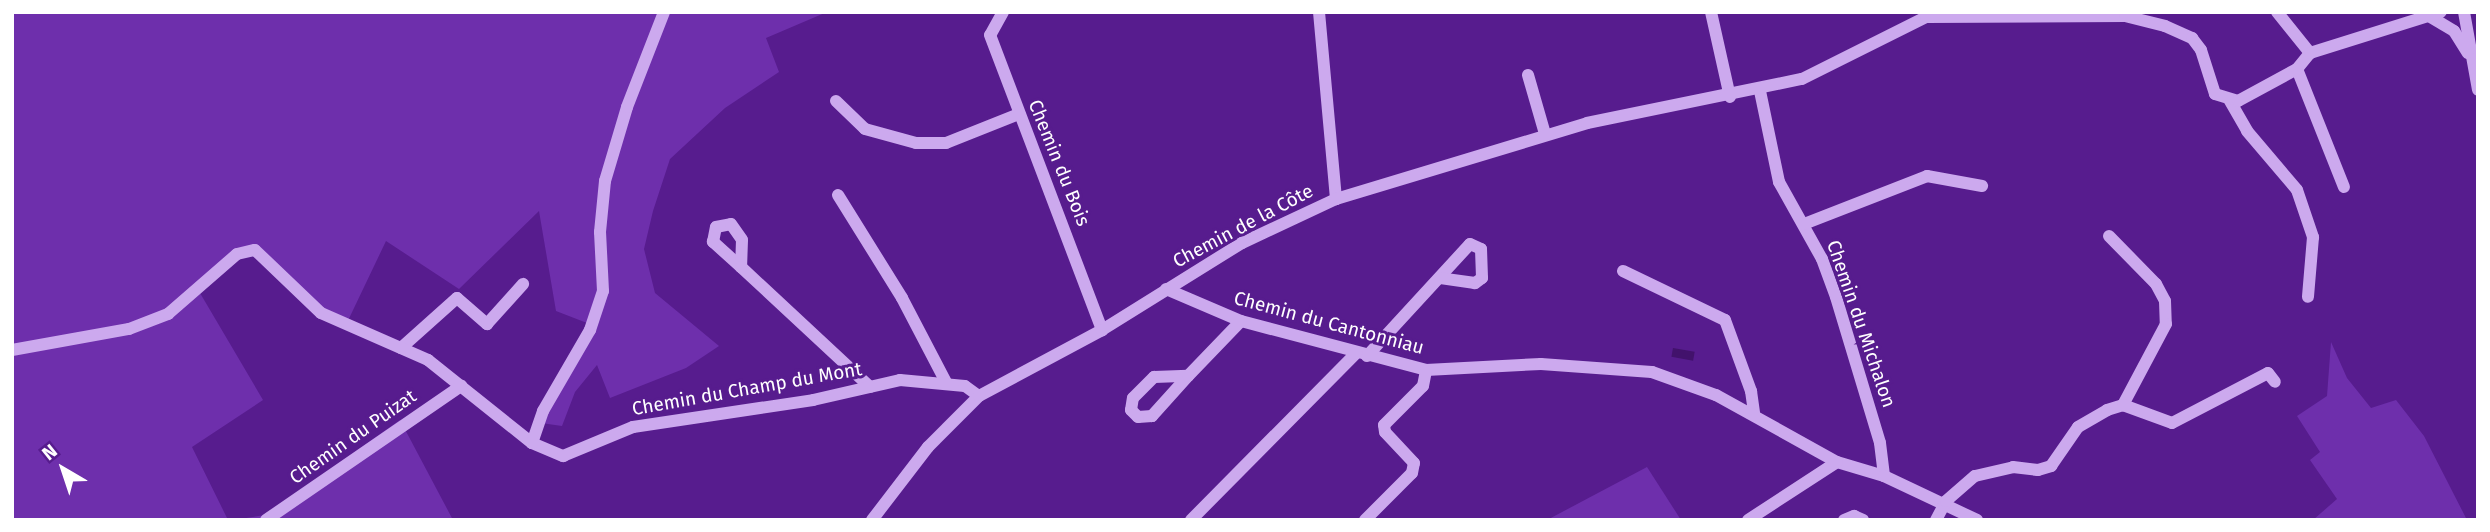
<!DOCTYPE html>
<html>
<head>
<meta charset="utf-8">
<style>
  body { margin:0 }
  #map { position:relative; width:2490px; height:532px; overflow:hidden; background:#571c8e; font-family:"Fira Sans",sans-serif }
  div>[style] { position:absolute }
  [style*='--x'] { left:calc(var(--x)*1px); top:calc(var(--y)*1px); width:calc(var(--w)*1px); rotate:calc(var(--a)*1deg) }
  .green>* { inset:0; background:#6e2fac }
  .water>* { inset:0; background:#42126c; transform-origin:0 0 }
  .minor>* { height:12px; margin:-6px; padding:0 6px; transform-origin:6px; border-radius:6px; background:#cca9ee }
  span { translate:-50% -50%; white-space:nowrap; text-align:center; line-height:1.15; -webkit-text-stroke:6px #571c8e; paint-order:stroke }
  .street-label { font-size:19px; color:#fff }
  .frame { position:absolute; inset:0; border:14px solid #fff; pointer-events:none }
  .north { position:absolute; left:28px; top:434px; width:70px; height:70px; -webkit-text-stroke:5px #571c8e; paint-order:stroke; rotate:321deg; font-size:19px; font-weight:700; line-height:28px; text-align:center; color:#fff }
  .north::after { content:''; display:block; margin:auto; width:24px; height:32px; background:#fff; clip-path:polygon(50% 0,100% 100%,50% 72%,0 100%) }
</style>
</head>
<body>
<div id="map">
  <div class="green">
    <div style="clip-path:polygon(12px 12px,827px 12px,766px 38px,779px 72px,725px 108px,670px 159px,653px 211px,644px 249px,655px 293px,719px 346px,686px 368px,610px 398px,597px 365px,575px 392px,562px 426px,534px 422px,587px 323px,556px 311px,539px 211px,459px 289px,386px 241px,344px 329px,260px 256px,241px 257px,200px 293px,263px 400px,192px 447px,228px 520px,12px 520px)"></div>
    <div style="clip-path:polygon(2331px 342px,2347px 378px,2371px 408px,2396px 400px,2424px 436px,2467px 520px,2313px 520px,2337px 499px,2310px 460px,2320px 452px,2297px 416px,2327px 396px)"></div>
    <div style="clip-path:polygon(400px 420px,453px 520px,233px 520px,265px 515px)"></div>
    <div style="clip-path:polygon(1647px 467px,1681px 520px,1547px 520px)"></div>
  </div>
  <div class="water">
    <div style="left:1673px;top:348px;width:22px;height:9px;rotate:10deg"></div>
  </div>
  <div class="minor">
    <div style="--x:1003;--y:12;--w:26;--a:119"></div>
    <div style="--x:990;--y:35;--w:316;--a:69.2"></div>
    <div style="--x:1319;--y:12;--w:188;--a:84.8"></div>
    <div style="--x:1711;--y:12;--w:87;--a:77.4"></div>
    <div style="--x:2277;--y:12;--w:53;--a:51.2"></div>
    <div style="--x:2464;--y:12;--w:79;--a:79.8"></div>
    <div style="--x:2429;--y:16;--w:29;--a:31"></div>
    <div style="--x:2454;--y:31;--w:26;--a:58"></div>
    <div style="--x:2297;--y:69;--w:127;--a:68.3"></div>
    <div style="--x:1528;--y:75;--w:61;--a:73.9"></div>
    <div style="--x:1760;--y:91;--w:93;--a:78.2"></div>
    <div style="--x:1779;--y:182;--w:88;--a:60.8"></div>
    <div style="--x:1822;--y:259;--w:40;--a:69.8"></div>
    <div style="--x:1836;--y:297;--w:152;--a:73.2"></div>
    <div style="--x:1880;--y:443;--w:33;--a:83"></div>
    <div style="--x:836;--y:101;--w:40;--a:44"></div>
    <div style="--x:865;--y:129;--w:53;--a:15.4"></div>
    <div style="--x:916;--y:143;--w:30;--a:0"></div>
    <div style="--x:946;--y:143;--w:79;--a:-21.7"></div>
    <div style="--x:2230;--y:101;--w:34;--a:60"></div>
    <div style="--x:2247;--y:131;--w:77;--a:49.7"></div>
    <div style="--x:2297;--y:190;--w:50;--a:71.2"></div>
    <div style="--x:2313;--y:237;--w:60;--a:94.8"></div>
    <div style="--x:838;--y:195;--w:121;--a:58.1"></div>
    <div style="--x:902;--y:298;--w:97;--a:62.4"></div>
    <div style="--x:1804;--y:224;--w:132;--a:-21.3"></div>
    <div style="--x:1927;--y:176;--w:56;--a:10.3"></div>
    <div style="--x:2109;--y:236;--w:67;--a:45.6"></div>
    <div style="--x:2156;--y:284;--w:19;--a:62"></div>
    <div style="--x:2165;--y:301;--w:23;--a:88"></div>
    <div style="--x:2166;--y:324;--w:92;--a:118"></div>
    <div style="--x:741;--y:267;--w:38;--a:-138"></div>
    <div style="--x:713;--y:242;--w:15;--a:-79"></div>
    <div style="--x:716;--y:227;--w:15;--a:-11"></div>
    <div style="--x:731;--y:224;--w:19;--a:55"></div>
    <div style="--x:742;--y:240;--w:27;--a:92"></div>
    <div style="--x:741;--y:267;--w:176;--a:42.9"></div>
    <div style="--x:1623;--y:271;--w:113;--a:25.7"></div>
    <div style="--x:1725;--y:320;--w:76;--a:69.9"></div>
    <div style="--x:1751;--y:391;--w:22;--a:82"></div>
    <div style="--x:1166;--y:289;--w:82;--a:23.1"></div>
    <div style="--x:1241;--y:321;--w:191;--a:14.8"></div>
    <div style="--x:1426;--y:370;--w:115;--a:-3"></div>
    <div style="--x:1541;--y:364;--w:111;--a:4.1"></div>
    <div style="--x:1652;--y:372;--w:68;--a:19.8"></div>
    <div style="--x:1716;--y:395;--w:138;--a:29"></div>
    <div style="--x:1837;--y:462;--w:49;--a:16.6"></div>
    <div style="--x:1884;--y:476;--w:103;--a:25.3"></div>
    <div style="--x:401;--y:348;--w:75;--a:-41.8"></div>
    <div style="--x:457;--y:298;--w:40;--a:41"></div>
    <div style="--x:487;--y:324;--w:54;--a:-48"></div>
    <div style="--x:12;--y:350;--w:119;--a:-10.2"></div>
    <div style="--x:129;--y:329;--w:42;--a:-21"></div>
    <div style="--x:168;--y:314;--w:91;--a:-41"></div>
    <div style="--x:237;--y:254;--w:18;--a:-13"></div>
    <div style="--x:255;--y:250;--w:91;--a:43.7"></div>
    <div style="--x:321;--y:313;--w:117;--a:23.7"></div>
    <div style="--x:428;--y:360;--w:133;--a:38.6"></div>
    <div style="--x:532;--y:443;--w:34;--a:23"></div>
    <div style="--x:563;--y:456;--w:76;--a:-22.5"></div>
    <div style="--x:633;--y:427;--w:182;--a:-8.5"></div>
    <div style="--x:813;--y:400;--w:89;--a:-12.9"></div>
    <div style="--x:900;--y:380;--w:65;--a:5.3"></div>
    <div style="--x:965;--y:386;--w:17;--a:36"></div>
    <div style="--x:1367;--y:356;--w:152;--a:-47.4"></div>
    <div style="--x:1470;--y:244;--w:12;--a:24"></div>
    <div style="--x:1481;--y:249;--w:29;--a:88"></div>
    <div style="--x:1482;--y:278;--w:9;--a:144"></div>
    <div style="--x:1475;--y:283;--w:35;--a:-172"></div>
    <div style="--x:1188;--y:376;--w:54;--a:132"></div>
    <div style="--x:1152;--y:416;--w:14;--a:176"></div>
    <div style="--x:1138;--y:417;--w:10;--a:-135"></div>
    <div style="--x:1131;--y:410;--w:12;--a:-81"></div>
    <div style="--x:1133;--y:398;--w:30;--a:-45"></div>
    <div style="--x:1154;--y:377;--w:34;--a:-2"></div>
    <div style="--x:1188;--y:376;--w:76;--a:-46.1"></div>
    <div style="--x:532;--y:443;--w:34;--a:-71"></div>
    <div style="--x:543;--y:411;--w:94;--a:-59.9"></div>
    <div style="--x:590;--y:330;--w:41;--a:-71.6"></div>
    <div style="--x:603;--y:291;--w:59;--a:-92.9"></div>
    <div style="--x:600;--y:232;--w:51;--a:-84.4"></div>
    <div style="--x:605;--y:181;--w:77;--a:-73.4"></div>
    <div style="--x:627;--y:107;--w:102;--a:-68.7"></div>
    <div style="--x:266;--y:520;--w:237;--a:-34.5"></div>
    <div style="--x:872;--y:520;--w:92;--a:-52.5"></div>
    <div style="--x:928;--y:447;--w:72;--a:-45"></div>
    <div style="--x:979;--y:396;--w:140;--a:-28.2"></div>
    <div style="--x:1102;--y:330;--w:165;--a:-31.9"></div>
    <div style="--x:1242;--y:243;--w:104;--a:-25.1"></div>
    <div style="--x:1336;--y:199;--w:262;--a:-16.8"></div>
    <div style="--x:1587;--y:123;--w:219;--a:-11.6"></div>
    <div style="--x:1802;--y:79;--w:139;--a:-26.6"></div>
    <div style="--x:1926;--y:17;--w:199;--a:-0.3"></div>
    <div style="--x:2125;--y:16;--w:41;--a:14"></div>
    <div style="--x:2165;--y:26;--w:30;--a:24"></div>
    <div style="--x:2192;--y:38;--w:15;--a:53"></div>
    <div style="--x:2201;--y:50;--w:46;--a:72.3"></div>
    <div style="--x:2215;--y:94;--w:24;--a:17"></div>
    <div style="--x:2238;--y:101;--w:67;--a:-28.5"></div>
    <div style="--x:2297;--y:69;--w:21;--a:-51"></div>
    <div style="--x:2310;--y:53;--w:137;--a:-17.4"></div>
    <div style="--x:1191;--y:520;--w:235;--a:-45.3"></div>
    <div style="--x:1365;--y:520;--w:66;--a:-45"></div>
    <div style="--x:1412;--y:473;--w:10;--a:-79"></div>
    <div style="--x:1414;--y:463;--w:42;--a:-133.1"></div>
    <div style="--x:1385;--y:432;--w:7;--a:-98"></div>
    <div style="--x:1384;--y:425;--w:55;--a:-45"></div>
    <div style="--x:1423;--y:386;--w:16;--a:-79"></div>
    <div style="--x:1748;--y:520;--w:106;--a:-33.1"></div>
    <div style="--x:1844;--y:520;--w:11;--a:-22"></div>
    <div style="--x:1854;--y:516;--w:10;--a:24"></div>
    <div style="--x:1936;--y:520;--w:21;--a:-62"></div>
    <div style="--x:1946;--y:501;--w:38;--a:-41"></div>
    <div style="--x:1975;--y:476;--w:39;--a:-13"></div>
    <div style="--x:2013;--y:467;--w:25;--a:7"></div>
    <div style="--x:2038;--y:470;--w:14;--a:-17"></div>
    <div style="--x:2051;--y:466;--w:47;--a:-55.3"></div>
    <div style="--x:2078;--y:427;--w:34;--a:-30"></div>
    <div style="--x:2107;--y:410;--w:17;--a:-17"></div>
    <div style="--x:2123;--y:405;--w:52;--a:20.2"></div>
    <div style="--x:2172;--y:423;--w:108;--a:-27.5"></div>
    <div style="--x:2268;--y:373;--w:11;--a:52"></div>
  </div>
  <div class="street-label">
    <span style="left:1059px;top:163px;rotate:68deg">Chemin du Bois</span>
    <span style="left:1243px;top:226px;rotate:-28deg">Chemin de la Côte</span>
    <span style="left:1329px;top:323px;rotate:15deg">Chemin du Cantonniau</span>
    <span style="left:1861px;top:324px;rotate:71deg">Chemin du Michalon</span>
    <span style="left:747px;top:389px;rotate:-10deg">Chemin du Champ du Mont</span>
    <span style="left:353px;top:437px;rotate:-35deg">Chemin du Puizat</span>
  </div>
  <div class="frame"></div>
  <div class="north">N</div>
</div>
</body>
</html>
